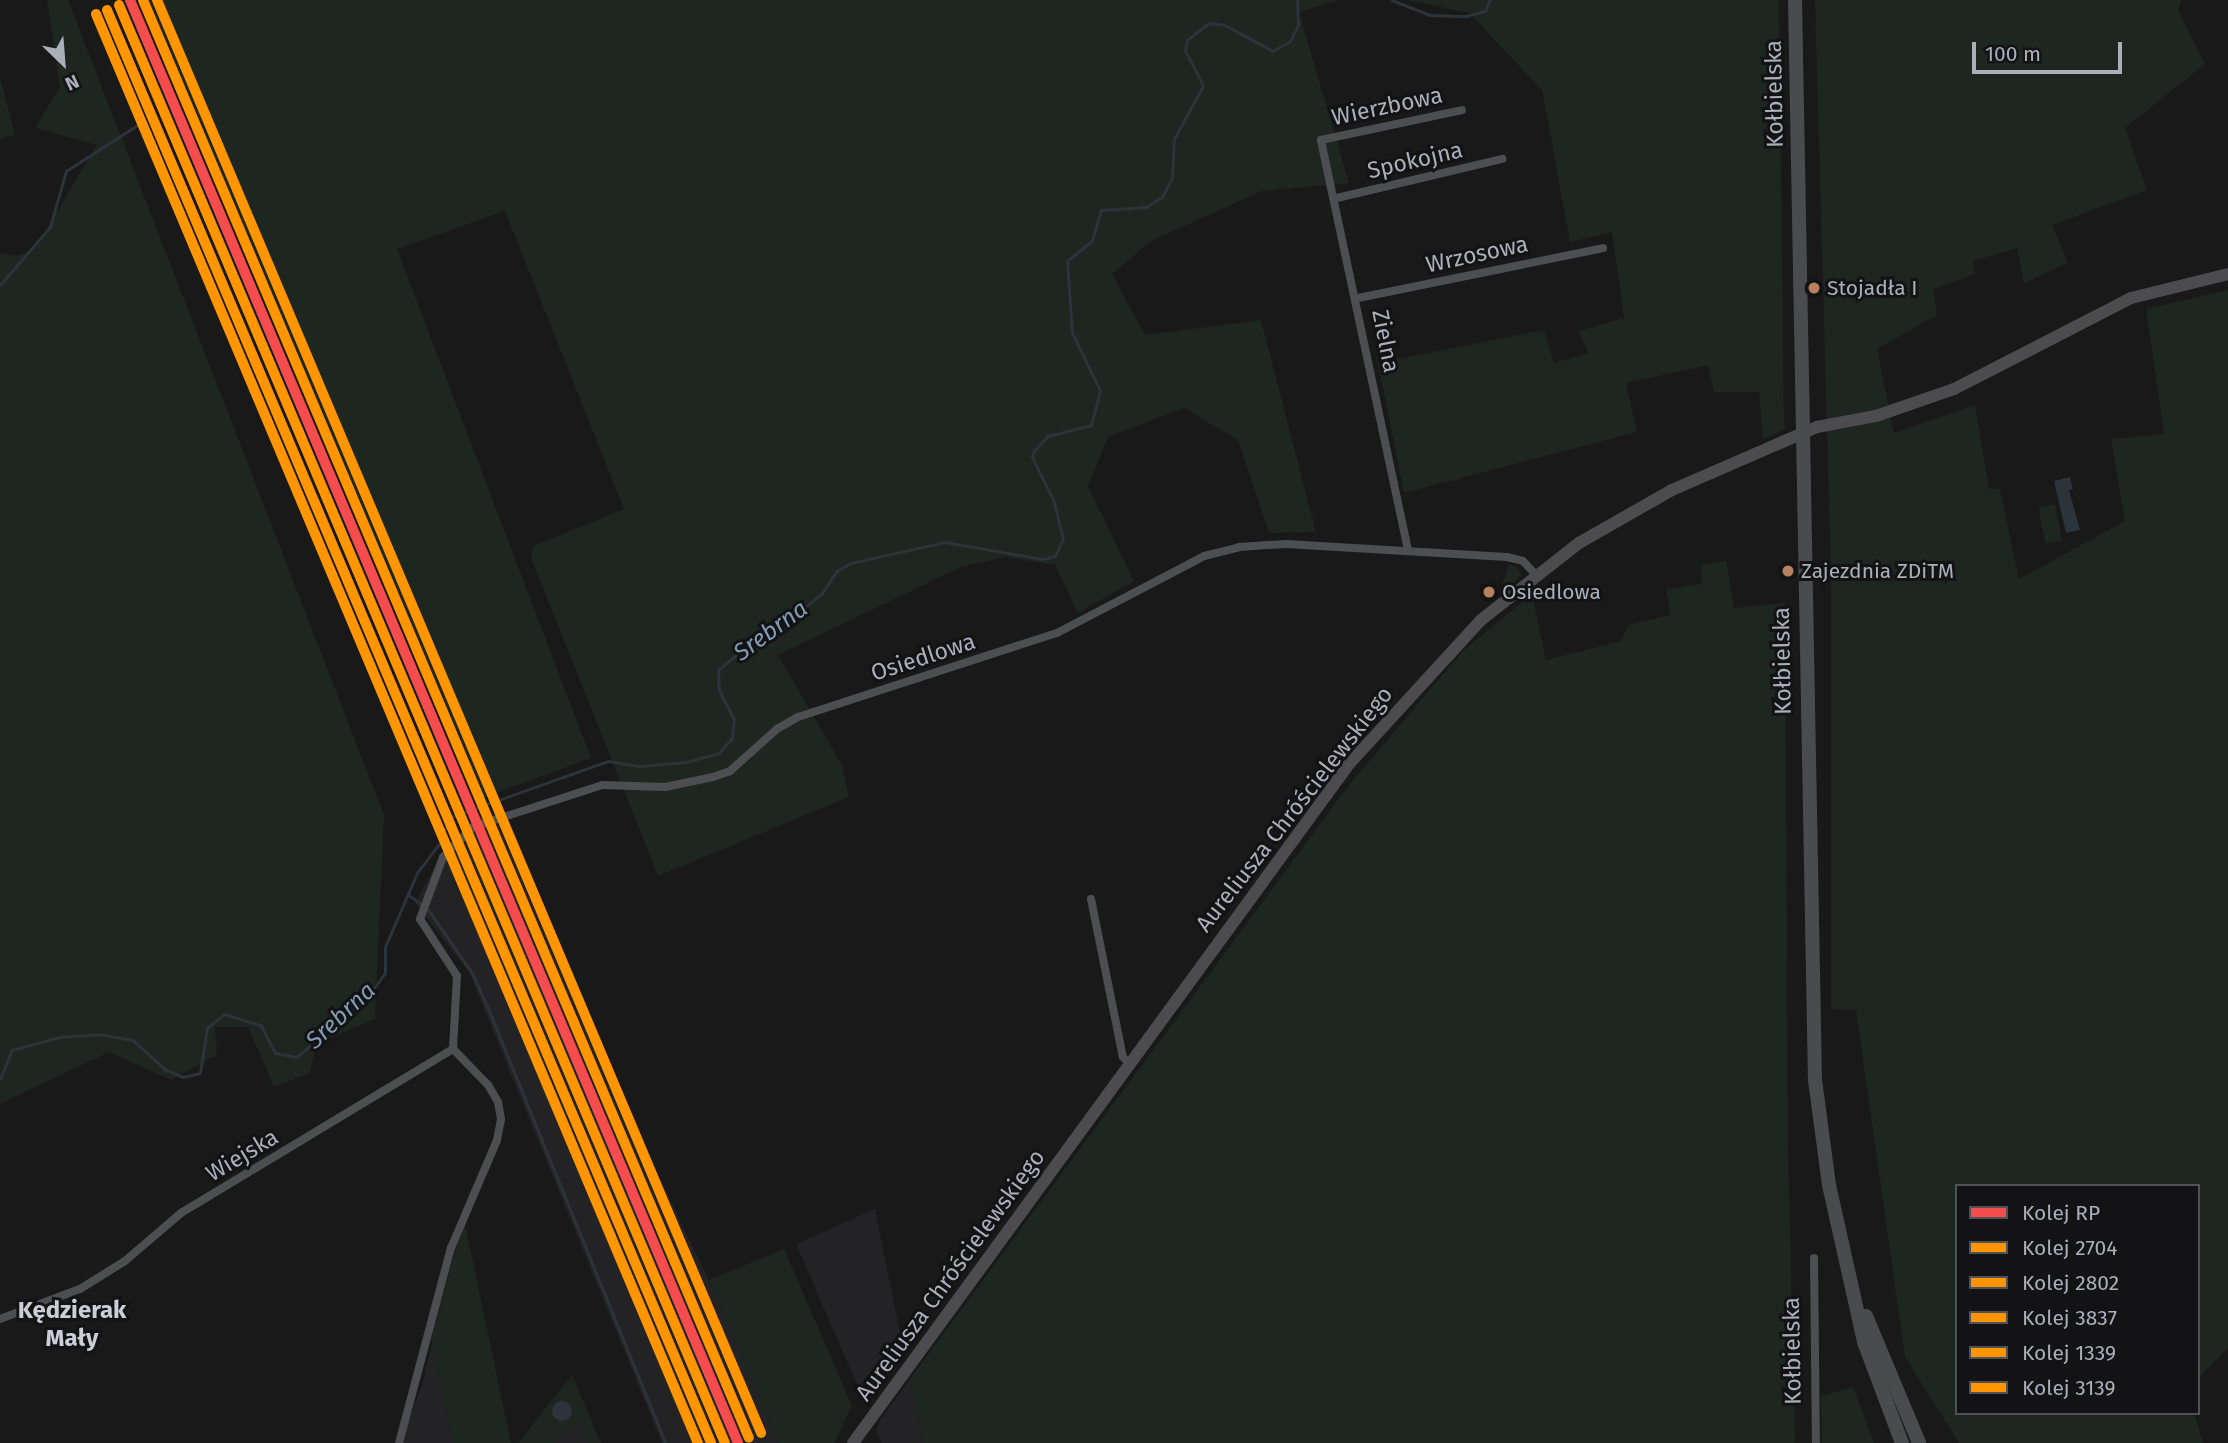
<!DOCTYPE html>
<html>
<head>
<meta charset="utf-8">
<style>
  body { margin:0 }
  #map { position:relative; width:2228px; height:1443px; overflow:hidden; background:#191919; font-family:"Fira Sans",sans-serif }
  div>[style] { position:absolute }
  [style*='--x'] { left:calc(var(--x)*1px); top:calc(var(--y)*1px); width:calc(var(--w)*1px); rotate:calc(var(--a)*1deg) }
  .built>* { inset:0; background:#232325 }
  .green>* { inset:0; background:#1e2620; transform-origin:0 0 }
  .water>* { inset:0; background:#2b333b }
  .round { border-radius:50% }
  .stream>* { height:2.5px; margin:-1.25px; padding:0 1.25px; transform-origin:1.25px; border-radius:1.25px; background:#2b333b }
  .street>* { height:8px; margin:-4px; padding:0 4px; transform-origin:4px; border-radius:4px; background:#4d4e52 }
  .secondary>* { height:12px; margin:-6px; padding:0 6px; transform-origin:6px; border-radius:6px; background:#4c4c50 }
  .primary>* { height:14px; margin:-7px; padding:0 7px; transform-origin:7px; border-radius:7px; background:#4a4b4e }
  .rail-1>* { height:10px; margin:-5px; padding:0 5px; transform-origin:5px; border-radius:5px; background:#f54d4d }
  .rail-2>* { height:10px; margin:-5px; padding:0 5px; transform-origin:5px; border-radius:5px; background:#ff9500 }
  .rail-3>* { height:10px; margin:-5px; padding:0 5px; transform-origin:5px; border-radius:5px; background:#ff9500 }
  .rail-4>* { height:10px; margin:-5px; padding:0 5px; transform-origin:5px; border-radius:5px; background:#ff9500 }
  .rail-5>* { height:10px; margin:-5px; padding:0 5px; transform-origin:5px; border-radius:5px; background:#ff9500 }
  .rail-6>* { height:10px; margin:-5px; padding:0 5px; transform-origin:5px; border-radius:5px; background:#ff9500 }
  .dots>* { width:19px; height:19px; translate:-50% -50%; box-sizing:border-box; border:4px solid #131315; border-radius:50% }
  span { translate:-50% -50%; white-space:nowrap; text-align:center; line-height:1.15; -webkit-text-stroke:6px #131315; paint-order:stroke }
  .bus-label { font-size:21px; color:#aaafb9 }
  .left { translate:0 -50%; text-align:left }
  .street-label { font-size:23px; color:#aaafb9 }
  .water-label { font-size:24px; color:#819cb4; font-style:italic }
  .neighbourhood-label { font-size:24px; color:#cbced5; font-weight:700 }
  .legend { position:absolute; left:1955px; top:1184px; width:245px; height:231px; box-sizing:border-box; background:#131315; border:2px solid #4f5157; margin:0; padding:9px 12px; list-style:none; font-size:21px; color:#aaafb9 }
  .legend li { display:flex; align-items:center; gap:14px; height:35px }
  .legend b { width:35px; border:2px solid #4f5157 }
  .north { position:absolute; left:28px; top:28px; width:70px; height:70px; -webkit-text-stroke:5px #131315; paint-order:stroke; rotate:155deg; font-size:19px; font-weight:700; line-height:28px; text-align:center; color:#aaafb9 }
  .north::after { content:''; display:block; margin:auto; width:24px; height:32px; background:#aaafb9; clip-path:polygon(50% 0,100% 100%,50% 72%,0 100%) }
  .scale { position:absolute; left:1972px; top:42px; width:150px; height:32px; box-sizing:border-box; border:4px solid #aaafb9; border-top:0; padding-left:9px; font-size:21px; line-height:24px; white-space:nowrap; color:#aaafb9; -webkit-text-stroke:5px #131315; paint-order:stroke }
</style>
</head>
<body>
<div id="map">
  <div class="built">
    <div style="clip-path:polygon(506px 812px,632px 1122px,709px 1280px,779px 1443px,662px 1443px,469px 972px,415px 903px,447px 845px,482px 815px)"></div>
    <div style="clip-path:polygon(875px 1209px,904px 1352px,875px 1390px,861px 1394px,796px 1244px)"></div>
    <div style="clip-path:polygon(432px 1344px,453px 1443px,400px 1443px,423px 1382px)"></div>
    <div style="clip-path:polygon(572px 1376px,601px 1443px,519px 1443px,557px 1393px)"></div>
    <div style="clip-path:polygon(910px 1379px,923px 1443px,882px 1443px,876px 1430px,881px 1419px)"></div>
  </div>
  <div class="green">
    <div style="clip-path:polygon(47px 0,68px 0,384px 815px,375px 1019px,316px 1044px,310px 1073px,274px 1087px,248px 1027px,215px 1027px,217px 1055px,171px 1080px,109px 1052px,0 1104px,0 253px,16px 256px,33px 251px,97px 145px,35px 128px,60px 87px)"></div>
    <div style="clip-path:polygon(140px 0,1340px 0,1299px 12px,1349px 183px,1262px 191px,1151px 241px,1112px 274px,1145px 335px,1261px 320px,1316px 532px,1269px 533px,1238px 440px,1184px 408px,1108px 437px,1088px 486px,1134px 581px,1078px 613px,1055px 565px,1006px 557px,961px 567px,778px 655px,842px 765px,849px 797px,658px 876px,531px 558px,533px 546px,624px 509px,505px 211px,397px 249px,591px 758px,475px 801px)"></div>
    <div style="clip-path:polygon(1408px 0,1779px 0,1784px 430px,1763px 439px,1759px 392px,1714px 392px,1708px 365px,1626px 383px,1637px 432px,1404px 493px,1378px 363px,1544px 330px,1554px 363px,1588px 353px,1579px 331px,1624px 318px,1612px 232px,1570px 242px,1542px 90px,1469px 13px)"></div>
    <div style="clip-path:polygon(1815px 0,2181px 0,2178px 10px,2205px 64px,2125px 128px,2147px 190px,2052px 225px,2068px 263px,2024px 283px,2017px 248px,1973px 261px,1975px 274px,1933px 289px,1937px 315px,1877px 349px,1894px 433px,1975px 405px,1989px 489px,2000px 489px,2019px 579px,2125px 521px,2111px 439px,2164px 434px,2146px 309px,2228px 290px,2228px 1348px,2198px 1378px,2198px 1186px,1957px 1186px,1957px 1413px,2194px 1413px,2203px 1443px,1959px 1443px,1905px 1357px,1856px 1010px,1831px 1009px,1831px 574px)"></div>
    <div style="clip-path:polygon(0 77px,15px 135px,0 139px)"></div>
    <div style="left:2055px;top:504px;width:37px;height:17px;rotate:79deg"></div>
    <div style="clip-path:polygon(1726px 561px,1734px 608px,1785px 603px,1788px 1143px,1795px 1443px,923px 1443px,910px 1379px,1349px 785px,1463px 651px,1532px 594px,1546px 660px,1621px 641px,1628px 625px,1670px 615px,1666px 589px,1702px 584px,1701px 565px)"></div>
    <div style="clip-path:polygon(1509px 564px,1517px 567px,1521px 575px,1504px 593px,1501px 588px)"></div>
    <div style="clip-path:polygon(464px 1219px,511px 1443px,453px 1443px,431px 1340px)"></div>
    <div style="clip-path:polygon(784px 1249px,852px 1406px,834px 1443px,779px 1443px,709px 1280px)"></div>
    <div style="clip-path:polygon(572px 1376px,601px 1443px,588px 1443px,579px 1423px,552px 1437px,555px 1443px,519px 1443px)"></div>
    <div style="clip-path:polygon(1853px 1387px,1874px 1443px,1822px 1443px,1821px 1396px)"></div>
  </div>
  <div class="water">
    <div style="clip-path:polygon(2070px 477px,2073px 489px,2069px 490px,2080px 530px,2066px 533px,2054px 481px)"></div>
    <div class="round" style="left:552px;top:1401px;width:20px;height:20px"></div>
  </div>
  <div class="stream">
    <div style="--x:1392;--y:0;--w:41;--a:21.5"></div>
    <div style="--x:1430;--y:15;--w:36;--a:2"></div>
    <div style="--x:1466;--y:16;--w:20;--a:-15"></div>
    <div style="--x:1485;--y:11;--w:12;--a:-66"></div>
    <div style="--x:0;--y:285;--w:77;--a:-49.2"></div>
    <div style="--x:50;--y:227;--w:58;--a:-74.1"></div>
    <div style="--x:66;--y:171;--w:83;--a:-32.7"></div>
    <div style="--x:409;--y:895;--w:14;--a:36"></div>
    <div style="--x:428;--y:909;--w:79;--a:55.3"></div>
    <div style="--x:473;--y:974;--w:34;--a:66"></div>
    <div style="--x:487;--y:1005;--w:473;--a:67.8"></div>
    <div style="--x:0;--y:1079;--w:31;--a:-68"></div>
    <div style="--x:12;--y:1050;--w:50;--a:-15.2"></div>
    <div style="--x:60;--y:1037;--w:39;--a:-4"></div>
    <div style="--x:99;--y:1034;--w:35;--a:10"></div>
    <div style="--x:133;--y:1040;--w:45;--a:42.3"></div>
    <div style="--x:166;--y:1070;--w:18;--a:22"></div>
    <div style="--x:183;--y:1077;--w:17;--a:-13"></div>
    <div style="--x:200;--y:1073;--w:46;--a:-81.2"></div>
    <div style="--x:207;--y:1028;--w:22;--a:-39"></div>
    <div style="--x:224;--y:1014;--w:39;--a:17"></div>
    <div style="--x:261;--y:1025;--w:31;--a:63"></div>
    <div style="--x:275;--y:1053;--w:22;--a:10"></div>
    <div style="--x:297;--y:1057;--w:100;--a:-41.3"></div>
    <div style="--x:372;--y:991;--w:22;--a:-54"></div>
    <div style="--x:385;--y:973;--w:26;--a:-90"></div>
    <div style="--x:385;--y:947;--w:81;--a:-66.6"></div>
    <div style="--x:417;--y:873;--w:41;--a:-52.9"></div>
    <div style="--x:442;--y:840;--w:23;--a:-75"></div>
    <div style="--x:448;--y:818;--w:170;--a:-19.6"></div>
    <div style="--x:608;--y:761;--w:33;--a:9"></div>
    <div style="--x:641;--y:766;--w:45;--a:-5.1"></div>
    <div style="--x:686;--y:762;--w:34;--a:-15"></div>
    <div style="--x:719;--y:753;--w:20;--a:-49"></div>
    <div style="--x:732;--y:738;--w:18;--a:-84"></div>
    <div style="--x:734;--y:720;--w:33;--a:-117"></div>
    <div style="--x:719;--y:691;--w:21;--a:-93"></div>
    <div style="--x:718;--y:670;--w:68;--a:-39.1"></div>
    <div style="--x:771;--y:627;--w:37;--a:-29"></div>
    <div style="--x:803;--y:609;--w:25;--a:-40"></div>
    <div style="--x:822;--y:593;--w:27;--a:-56"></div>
    <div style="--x:837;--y:571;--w:16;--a:-30"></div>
    <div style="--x:851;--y:563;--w:96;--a:-12.6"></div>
    <div style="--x:945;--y:542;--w:98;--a:9.9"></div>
    <div style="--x:1042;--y:559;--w:13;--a:-13"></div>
    <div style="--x:1055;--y:556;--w:19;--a:-65"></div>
    <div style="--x:1063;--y:539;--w:38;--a:-104"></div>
    <div style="--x:1054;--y:502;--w:50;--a:-116.1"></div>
    <div style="--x:1032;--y:457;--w:6;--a:-72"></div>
    <div style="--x:1034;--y:451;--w:21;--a:-47"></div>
    <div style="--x:1048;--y:436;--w:44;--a:-14.3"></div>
    <div style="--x:1091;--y:425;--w:35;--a:-75"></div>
    <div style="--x:1100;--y:391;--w:64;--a:-115.8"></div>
    <div style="--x:1072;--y:333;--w:72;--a:-94"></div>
    <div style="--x:1067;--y:261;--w:32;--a:-39"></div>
    <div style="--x:1092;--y:241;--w:32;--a:-74"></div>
    <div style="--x:1101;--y:210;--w:45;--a:-3.8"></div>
    <div style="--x:1146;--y:207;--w:19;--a:-32"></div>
    <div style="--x:1162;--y:197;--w:21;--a:-62"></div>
    <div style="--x:1172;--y:178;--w:39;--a:-87"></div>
    <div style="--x:1174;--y:139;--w:60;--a:-61.3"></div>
    <div style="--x:1203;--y:86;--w:39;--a:-117"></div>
    <div style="--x:1185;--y:51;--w:11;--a:-80"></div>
    <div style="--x:1187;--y:40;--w:28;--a:-38"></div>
    <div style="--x:1209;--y:23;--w:16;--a:7"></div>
    <div style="--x:1225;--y:25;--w:55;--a:28.4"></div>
    <div style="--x:1273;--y:51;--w:20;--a:-30"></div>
    <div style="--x:1290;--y:41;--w:18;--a:-63"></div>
    <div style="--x:1298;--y:25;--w:25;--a:-92"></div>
  </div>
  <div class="street">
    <div style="--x:1337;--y:198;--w:170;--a:-13.3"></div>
    <div style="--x:1358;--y:298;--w:250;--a:-11.5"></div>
    <div style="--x:1408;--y:550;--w:419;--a:-102"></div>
    <div style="--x:1321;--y:140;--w:144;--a:-12"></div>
    <div style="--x:1091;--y:899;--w:161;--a:78.6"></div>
    <div style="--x:1123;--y:1057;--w:10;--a:45"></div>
    <div style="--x:1814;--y:1258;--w:185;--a:89.4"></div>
    <div style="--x:0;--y:1319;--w:85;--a:-20.6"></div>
    <div style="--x:80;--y:1289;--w:53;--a:-31.9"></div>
    <div style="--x:125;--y:1261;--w:74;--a:-40.6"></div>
    <div style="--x:181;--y:1213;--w:318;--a:-31.1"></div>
    <div style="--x:453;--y:1049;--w:73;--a:-86.9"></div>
    <div style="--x:457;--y:976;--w:68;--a:-123"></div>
    <div style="--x:420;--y:919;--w:66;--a:-69.6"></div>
    <div style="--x:443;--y:857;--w:42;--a:-45"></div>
    <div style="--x:473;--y:827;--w:136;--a:-18"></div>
    <div style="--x:602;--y:785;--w:63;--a:1.8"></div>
    <div style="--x:665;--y:787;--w:49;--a:-11.8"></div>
    <div style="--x:713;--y:777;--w:18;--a:-19"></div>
    <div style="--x:730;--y:771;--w:63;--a:-41.8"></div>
    <div style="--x:777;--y:729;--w:24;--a:-30"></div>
    <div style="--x:798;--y:717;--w:272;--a:-18"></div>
    <div style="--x:1057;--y:633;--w:166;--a:-27.6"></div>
    <div style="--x:1204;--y:556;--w:36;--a:-14"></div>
    <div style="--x:1239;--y:547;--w:47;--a:-3.7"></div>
    <div style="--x:1286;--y:544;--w:221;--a:3.4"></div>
    <div style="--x:1507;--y:557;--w:16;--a:14"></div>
    <div style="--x:1523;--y:561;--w:19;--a:47"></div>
    <div style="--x:399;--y:1443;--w:202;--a:-75.1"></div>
    <div style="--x:451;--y:1248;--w:117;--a:-66.9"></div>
    <div style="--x:497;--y:1140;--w:21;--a:-79"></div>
    <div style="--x:501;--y:1119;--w:17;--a:-100"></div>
    <div style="--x:498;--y:1102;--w:20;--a:-120"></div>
    <div style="--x:488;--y:1085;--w:50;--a:-134.2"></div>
  </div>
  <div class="secondary">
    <div style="--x:853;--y:1443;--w:841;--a:-53.85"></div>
    <div style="--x:1349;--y:764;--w:195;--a:-47.5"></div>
    <div style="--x:1481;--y:620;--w:125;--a:-38.2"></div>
    <div style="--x:1579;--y:543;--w:107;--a:-29.7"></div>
    <div style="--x:1672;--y:490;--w:158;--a:-23.5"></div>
    <div style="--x:1817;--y:427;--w:60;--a:-10.6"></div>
    <div style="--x:1876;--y:416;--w:83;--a:-19.1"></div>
    <div style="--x:1954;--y:389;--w:199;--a:-27.2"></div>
    <div style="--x:2131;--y:298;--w:100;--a:-13.9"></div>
  </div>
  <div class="primary">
    <div style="--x:1795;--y:0;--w:1080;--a:88.94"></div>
    <div style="--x:1815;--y:1080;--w:106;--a:82.4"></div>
    <div style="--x:1829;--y:1185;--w:161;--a:77.4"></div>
    <div style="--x:1864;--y:1342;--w:108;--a:69.4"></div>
    <div style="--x:1866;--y:1316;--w:138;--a:67.3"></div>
  </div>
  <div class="rail-1">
    <div style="--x:130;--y:0;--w:1566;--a:67.15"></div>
  </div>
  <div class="rail-2">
    <div style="--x:119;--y:5;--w:1560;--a:67.15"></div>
  </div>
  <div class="rail-3">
    <div style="--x:143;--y:0;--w:1560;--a:67.15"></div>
  </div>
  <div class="rail-4">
    <div style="--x:107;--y:10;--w:1555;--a:67.14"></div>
  </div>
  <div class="rail-5">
    <div style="--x:157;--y:0;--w:1555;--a:67.14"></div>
  </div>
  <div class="rail-6">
    <div style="--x:96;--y:14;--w:1551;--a:67.16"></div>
  </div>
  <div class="dots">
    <div style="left:1814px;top:288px;background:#b6815c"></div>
    <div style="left:1788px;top:571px;background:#b6815c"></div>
    <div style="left:1489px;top:592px;background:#b6815c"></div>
  </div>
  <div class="bus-label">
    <span class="left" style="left:1827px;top:288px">Stojadła I</span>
    <span class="left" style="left:1801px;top:571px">Zajezdnia ZDiTM</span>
    <span class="left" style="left:1502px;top:592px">Osiedlowa</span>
  </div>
  <div class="street-label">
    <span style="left:1774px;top:94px;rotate:-91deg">Kołbielska</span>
    <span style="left:1387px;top:106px;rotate:-12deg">Wierzbowa</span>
    <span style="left:1415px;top:160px;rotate:-13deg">Spokojna</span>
    <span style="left:1477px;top:254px;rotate:-12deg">Wrzosowa</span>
    <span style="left:1386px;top:341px;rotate:79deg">Zielna</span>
    <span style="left:923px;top:657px;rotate:-18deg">Osiedlowa</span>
    <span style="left:1782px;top:661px;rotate:-91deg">Kołbielska</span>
    <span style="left:1294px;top:809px;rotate:-52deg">Aureliusza Chróścielewskiego</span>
    <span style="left:242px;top:1155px;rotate:-31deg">Wiejska</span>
    <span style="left:950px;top:1275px;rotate:-54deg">Aureliusza Chróścielewskiego</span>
    <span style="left:1792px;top:1351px;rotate:-91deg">Kołbielska</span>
  </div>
  <div class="water-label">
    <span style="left:771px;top:631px;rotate:-36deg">Srebrna</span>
    <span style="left:341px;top:1016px;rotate:-43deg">Srebrna</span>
  </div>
  <div class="neighbourhood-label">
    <span style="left:72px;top:1325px">Kędzierak<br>Mały</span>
  </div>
  <ul class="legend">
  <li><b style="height:9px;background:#f54d4d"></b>Kolej RP</li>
  <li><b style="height:9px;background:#ff9500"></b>Kolej 2704</li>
  <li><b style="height:9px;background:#ff9500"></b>Kolej 2802</li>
  <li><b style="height:9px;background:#ff9500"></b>Kolej 3837</li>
  <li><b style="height:9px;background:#ff9500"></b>Kolej 1339</li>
  <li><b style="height:9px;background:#ff9500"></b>Kolej 3139</li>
  </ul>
  <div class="north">N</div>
  <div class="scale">100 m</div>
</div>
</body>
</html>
